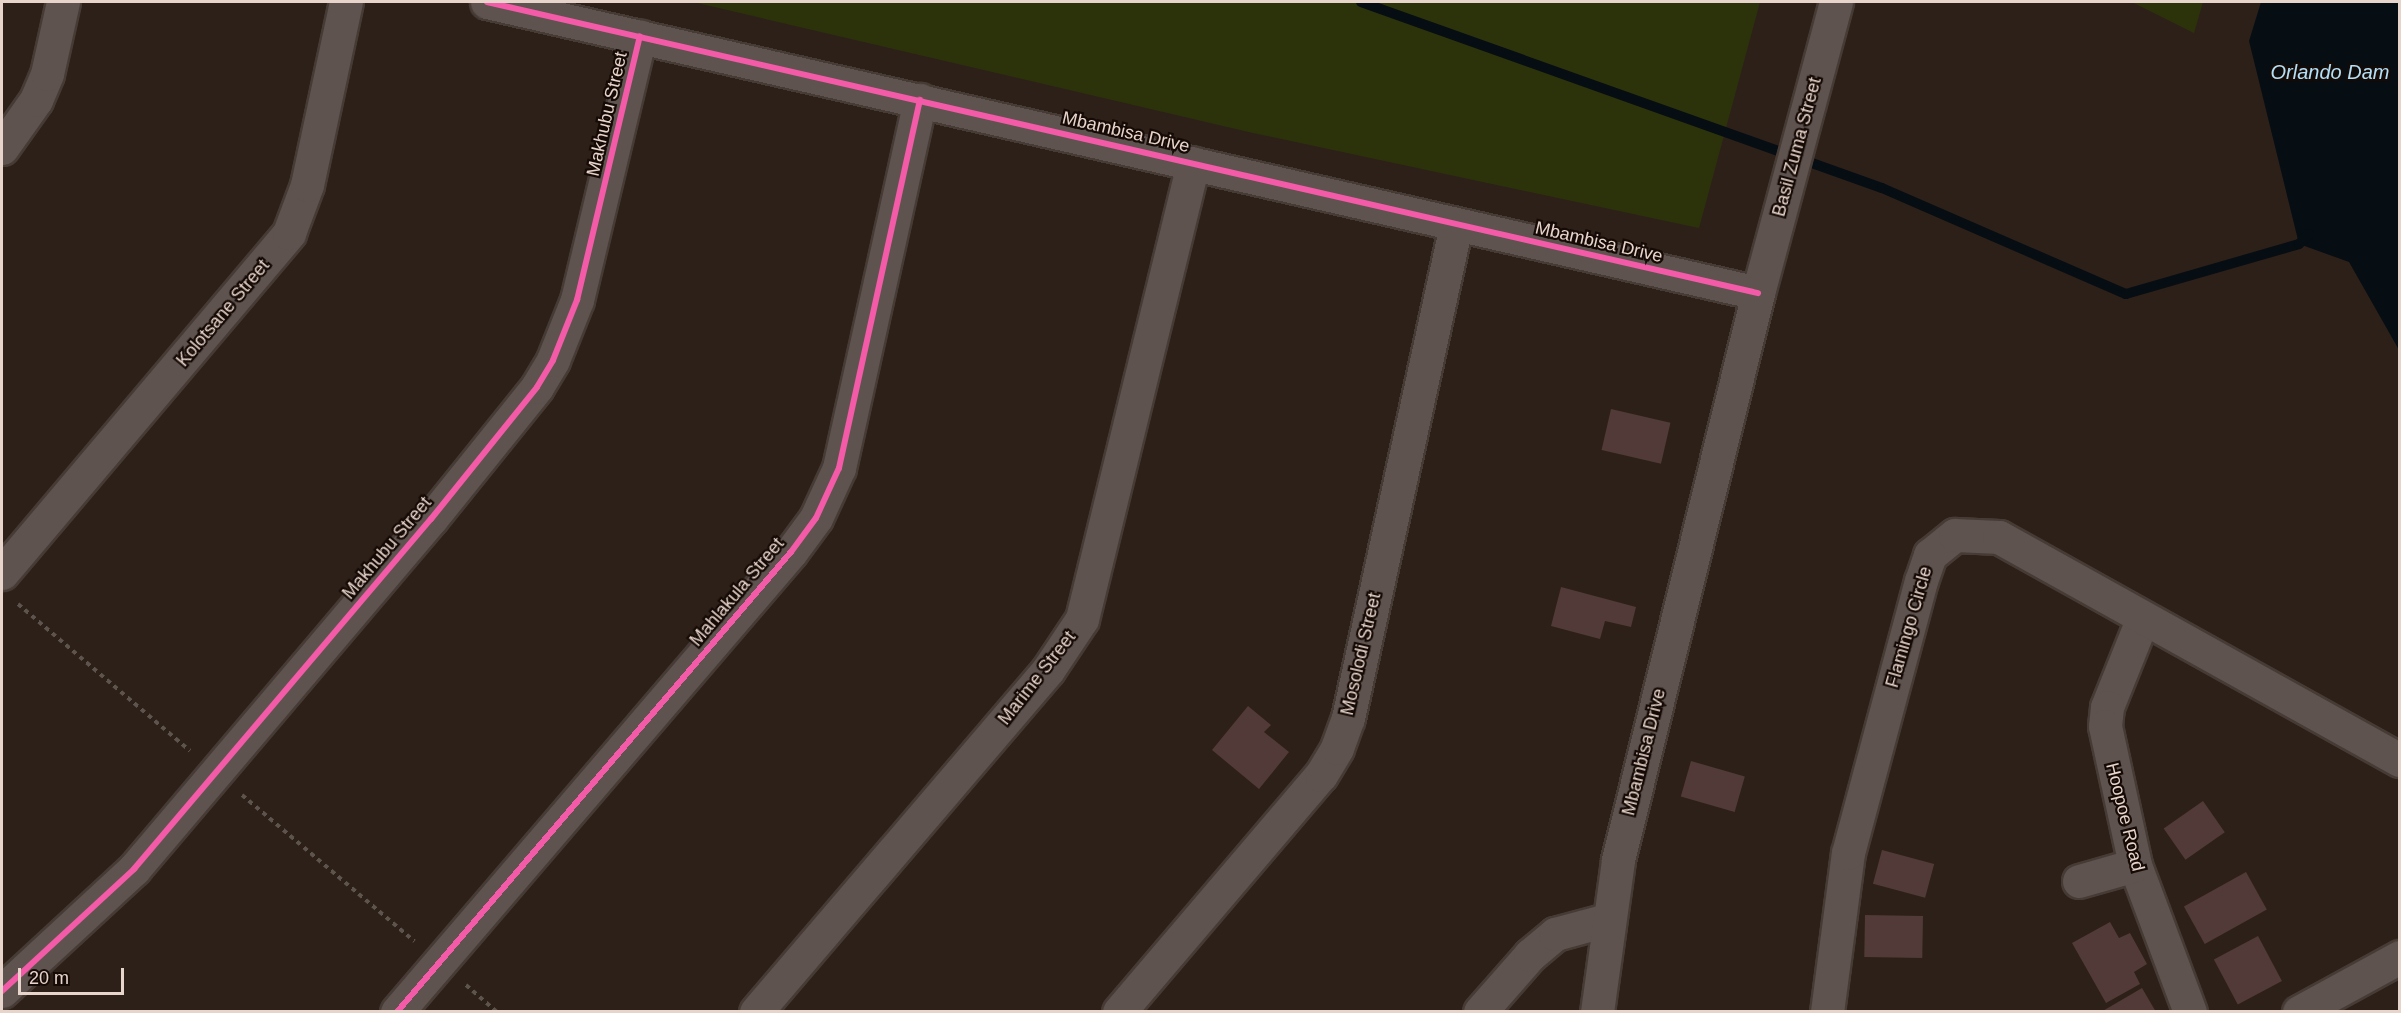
<!DOCTYPE html>
<html>
<head>
<meta charset="utf-8">
<style>
  body { margin:0 }
  #map { position:relative; width:2401px; height:1013px; overflow:hidden; background:#2d2018; font-family:Helvetica,sans-serif }
  div>[style] { position:absolute }
  [style*='--x'] { left:calc(var(--x)*1px); top:calc(var(--y)*1px); width:calc(var(--w)*1px); rotate:calc(var(--a)*1deg) }
  .green>* { inset:0; background:#2c330b }
  .water>* { inset:0; background:#060e13 }
  .stream>* { height:10px; margin:-5px; padding:0 5px; transform-origin:5px; border-radius:5px; background:#060e13 }
  .building>* { inset:0; background:#513a37; transform-origin:0 0 }
  .path>* { height:4px; margin-top:-2px; transform-origin:0; background:repeating-linear-gradient(90deg,#5e544e 0 4.5px,transparent 0 9px) }
  .roads { filter:drop-shadow(2px 0 #473b36) drop-shadow(-2px 0 #473b36) drop-shadow(0 2px #473b36) drop-shadow(0 -2px #473b36) }
  .minor>* { height:33px; margin:-16.5px; padding:0 16.5px; transform-origin:16.5px; border-radius:16.5px; background:#5e534e }
  .cycleway>* { height:6px; margin:-3px; padding:0 3px; transform-origin:3px; border-radius:3px; background:#f35aa7 }
  span { translate:-50% -50%; white-space:nowrap; text-align:center; line-height:1.15; -webkit-text-stroke:4.5px #150a05; paint-order:stroke }
  .street-label { font-size:18px; color:#e7d5cc }
  .water-label { font-size:20px; color:#b2e0f8; font-style:italic }
  .frame { position:absolute; inset:0; border:3px solid #e7d5cc; pointer-events:none }
  .scale { position:absolute; left:18px; top:968px; width:106px; height:27px; box-sizing:border-box; border:3px solid #e7d5cc; border-top:0; padding-left:8px; font-size:18px; line-height:21px; white-space:nowrap; color:#e7d5cc; -webkit-text-stroke:4px #150a05; paint-order:stroke }
</style>
</head>
<body>
<div id="map">
  <div class="green">
    <div style="clip-path:polygon(693px 2px,1760px 2px,1699px 228px,1253px 133px)"></div>
    <div style="clip-path:polygon(2132px 2px,2203px 2px,2194px 33px)"></div>
  </div>
  <div class="water">
    <div style="clip-path:polygon(2261px 2px,2399px 2px,2399px 350px,2349px 262px,2299px 244px,2249px 41px)"></div>
  </div>
  <div class="stream">
    <div style="--x:1361;--y:2;--w:553;--a:19.65"></div>
    <div style="--x:1882;--y:188;--w:266;--a:23.5"></div>
    <div style="--x:2126;--y:294;--w:180;--a:-16.1"></div>
    <div style="--x:2299;--y:244;--w:14;--a:-45"></div>
  </div>
  <div class="building">
    <div style="left:1611px;top:409px;width:61px;height:42px;rotate:13deg"></div>
    <div style="clip-path:polygon(1561px 587px,1636px 607px,1631px 627px,1605px 621px,1600px 639px,1551px 626px)"></div>
    <div style="clip-path:polygon(1248px 706px,1271px 725px,1264px 732px,1289px 752px,1259px 789px,1212px 750px)"></div>
    <div style="left:1691px;top:761px;width:56px;height:37px;rotate:16deg"></div>
    <div style="left:2203px;top:801px;width:38px;height:48px;rotate:55deg"></div>
    <div style="left:1882px;top:850px;width:54px;height:35px;rotate:15deg"></div>
    <div style="left:2246px;top:872px;width:43px;height:71px;rotate:61deg"></div>
    <div style="left:1865px;top:915px;width:58px;height:42px;rotate:1deg"></div>
    <div style="clip-path:polygon(2110px 922px,2119px 938px,2130px 933px,2147px 964px,2134px 972px,2140px 984px,2106px 1003px,2072px 943px)"></div>
    <div style="left:2258px;top:936px;width:51px;height:50px;rotate:62deg"></div>
    <div style="clip-path:polygon(2142px 988px,2156px 1012px,2101px 1012px)"></div>
  </div>
  <div class="path">
    <div style="--x:18;--y:604;--w:226;--a:40.5"></div>
    <div style="--x:242;--y:795;--w:226;--a:40.3"></div>
    <div style="--x:466;--y:985;--w:41;--a:41.1"></div>
  </div>
  <div class="roads">
    <div class="minor">
      <div style="--x:487;--y:2;--w:1304;--a:12.9"></div>
      <div style="--x:2;--y:148;--w:59;--a:-54.7"></div>
      <div style="--x:36;--y:100;--w:28;--a:-67"></div>
      <div style="--x:47;--y:74;--w:74;--a:-77.5"></div>
      <div style="--x:2;--y:573;--w:445;--a:-49.8"></div>
      <div style="--x:289;--y:233;--w:51;--a:-69.4"></div>
      <div style="--x:307;--y:185;--w:187;--a:-78"></div>
      <div style="--x:2142;--y:620;--w:94;--a:111.9"></div>
      <div style="--x:2107;--y:707;--w:19;--a:96"></div>
      <div style="--x:2105;--y:726;--w:142;--a:77.8"></div>
      <div style="--x:2135;--y:865;--w:157;--a:69.5"></div>
      <div style="--x:2079;--y:881;--w:58;--a:-15.9"></div>
      <div style="--x:2;--y:991;--w:180;--a:-42.7"></div>
      <div style="--x:134;--y:869;--w:459;--a:-49.7"></div>
      <div style="--x:431;--y:519;--w:169;--a:-51.2"></div>
      <div style="--x:537;--y:387;--w:31;--a:-59"></div>
      <div style="--x:553;--y:360;--w:65;--a:-68.2"></div>
      <div style="--x:577;--y:300;--w:271;--a:-76.6"></div>
      <div style="--x:397;--y:1012;--w:606;--a:-49.42"></div>
      <div style="--x:791;--y:552;--w:42;--a:-53.7"></div>
      <div style="--x:816;--y:518;--w:55;--a:-65.3"></div>
      <div style="--x:839;--y:468;--w:377;--a:-77.6"></div>
      <div style="--x:756;--y:1012;--w:450;--a:-49.5"></div>
      <div style="--x:1048;--y:670;--w:61;--a:-56.3"></div>
      <div style="--x:1082;--y:619;--w:469;--a:-76.3"></div>
      <div style="--x:1119;--y:1012;--w:311;--a:-49.6"></div>
      <div style="--x:1321;--y:775;--w:31;--a:-59"></div>
      <div style="--x:1337;--y:748;--w:32;--a:-70"></div>
      <div style="--x:1348;--y:718;--w:505;--a:-77.64"></div>
      <div style="--x:1480;--y:1012;--w:76;--a:-48.7"></div>
      <div style="--x:1530;--y:955;--w:33;--a:-40"></div>
      <div style="--x:1555;--y:934;--w:54;--a:-15.1"></div>
      <div style="--x:1597;--y:1012;--w:153;--a:-82.1"></div>
      <div style="--x:1618;--y:860;--w:584;--a:-76.13"></div>
      <div style="--x:1758;--y:293;--w:301;--a:-75"></div>
      <div style="--x:1827;--y:1012;--w:160;--a:-82.5"></div>
      <div style="--x:1848;--y:853;--w:282;--a:-75"></div>
      <div style="--x:1921;--y:581;--w:28;--a:-71"></div>
      <div style="--x:1930;--y:555;--w:32;--a:-39"></div>
      <div style="--x:1955;--y:535;--w:44;--a:2.6"></div>
      <div style="--x:1999;--y:537;--w:459;--a:29.1"></div>
      <div style="--x:2299;--y:1012;--w:115;--a:-28.6"></div>
    </div>
  </div>
  <div class="cycleway">
    <div style="--x:487;--y:2;--w:1304;--a:12.9"></div>
    <div style="--x:2;--y:991;--w:180;--a:-42.7"></div>
    <div style="--x:134;--y:869;--w:459;--a:-49.7"></div>
    <div style="--x:431;--y:519;--w:169;--a:-51.2"></div>
    <div style="--x:537;--y:387;--w:31;--a:-59"></div>
    <div style="--x:553;--y:360;--w:65;--a:-68.2"></div>
    <div style="--x:577;--y:300;--w:271;--a:-76.6"></div>
    <div style="--x:397;--y:1012;--w:606;--a:-49.42"></div>
    <div style="--x:791;--y:552;--w:42;--a:-53.7"></div>
    <div style="--x:816;--y:518;--w:55;--a:-65.3"></div>
    <div style="--x:839;--y:468;--w:377;--a:-77.6"></div>
  </div>
  <div class="street-label">
    <span style="left:607px;top:114px;rotate:-77deg">Makhubu Street</span>
    <span style="left:1126px;top:132px;rotate:13deg">Mbambisa Drive</span>
    <span style="left:1797px;top:147px;rotate:-75deg">Basil Zuma Street</span>
    <span style="left:1599px;top:242px;rotate:13deg">Mbambisa Drive</span>
    <span style="left:223px;top:313px;rotate:-50deg">Kolotsane Street</span>
    <span style="left:387px;top:548px;rotate:-50deg">Makhubu Street</span>
    <span style="left:737px;top:592px;rotate:-50deg">Mahlakula Street</span>
    <span style="left:1909px;top:627px;rotate:-74deg">Flamingo Circle</span>
    <span style="left:1361px;top:654px;rotate:-77deg">Mosolodi Street</span>
    <span style="left:1037px;top:678px;rotate:-52deg">Marime Street</span>
    <span style="left:1644px;top:752px;rotate:-76deg">Mbambisa Drive</span>
    <span style="left:2125px;top:817px;rotate:76deg">Hoopoe Road</span>
  </div>
  <div class="water-label">
    <span style="left:2330px;top:72px">Orlando Dam</span>
  </div>
  <div class="frame"></div>
  <div class="scale">20 m</div>
</div>
</body>
</html>
